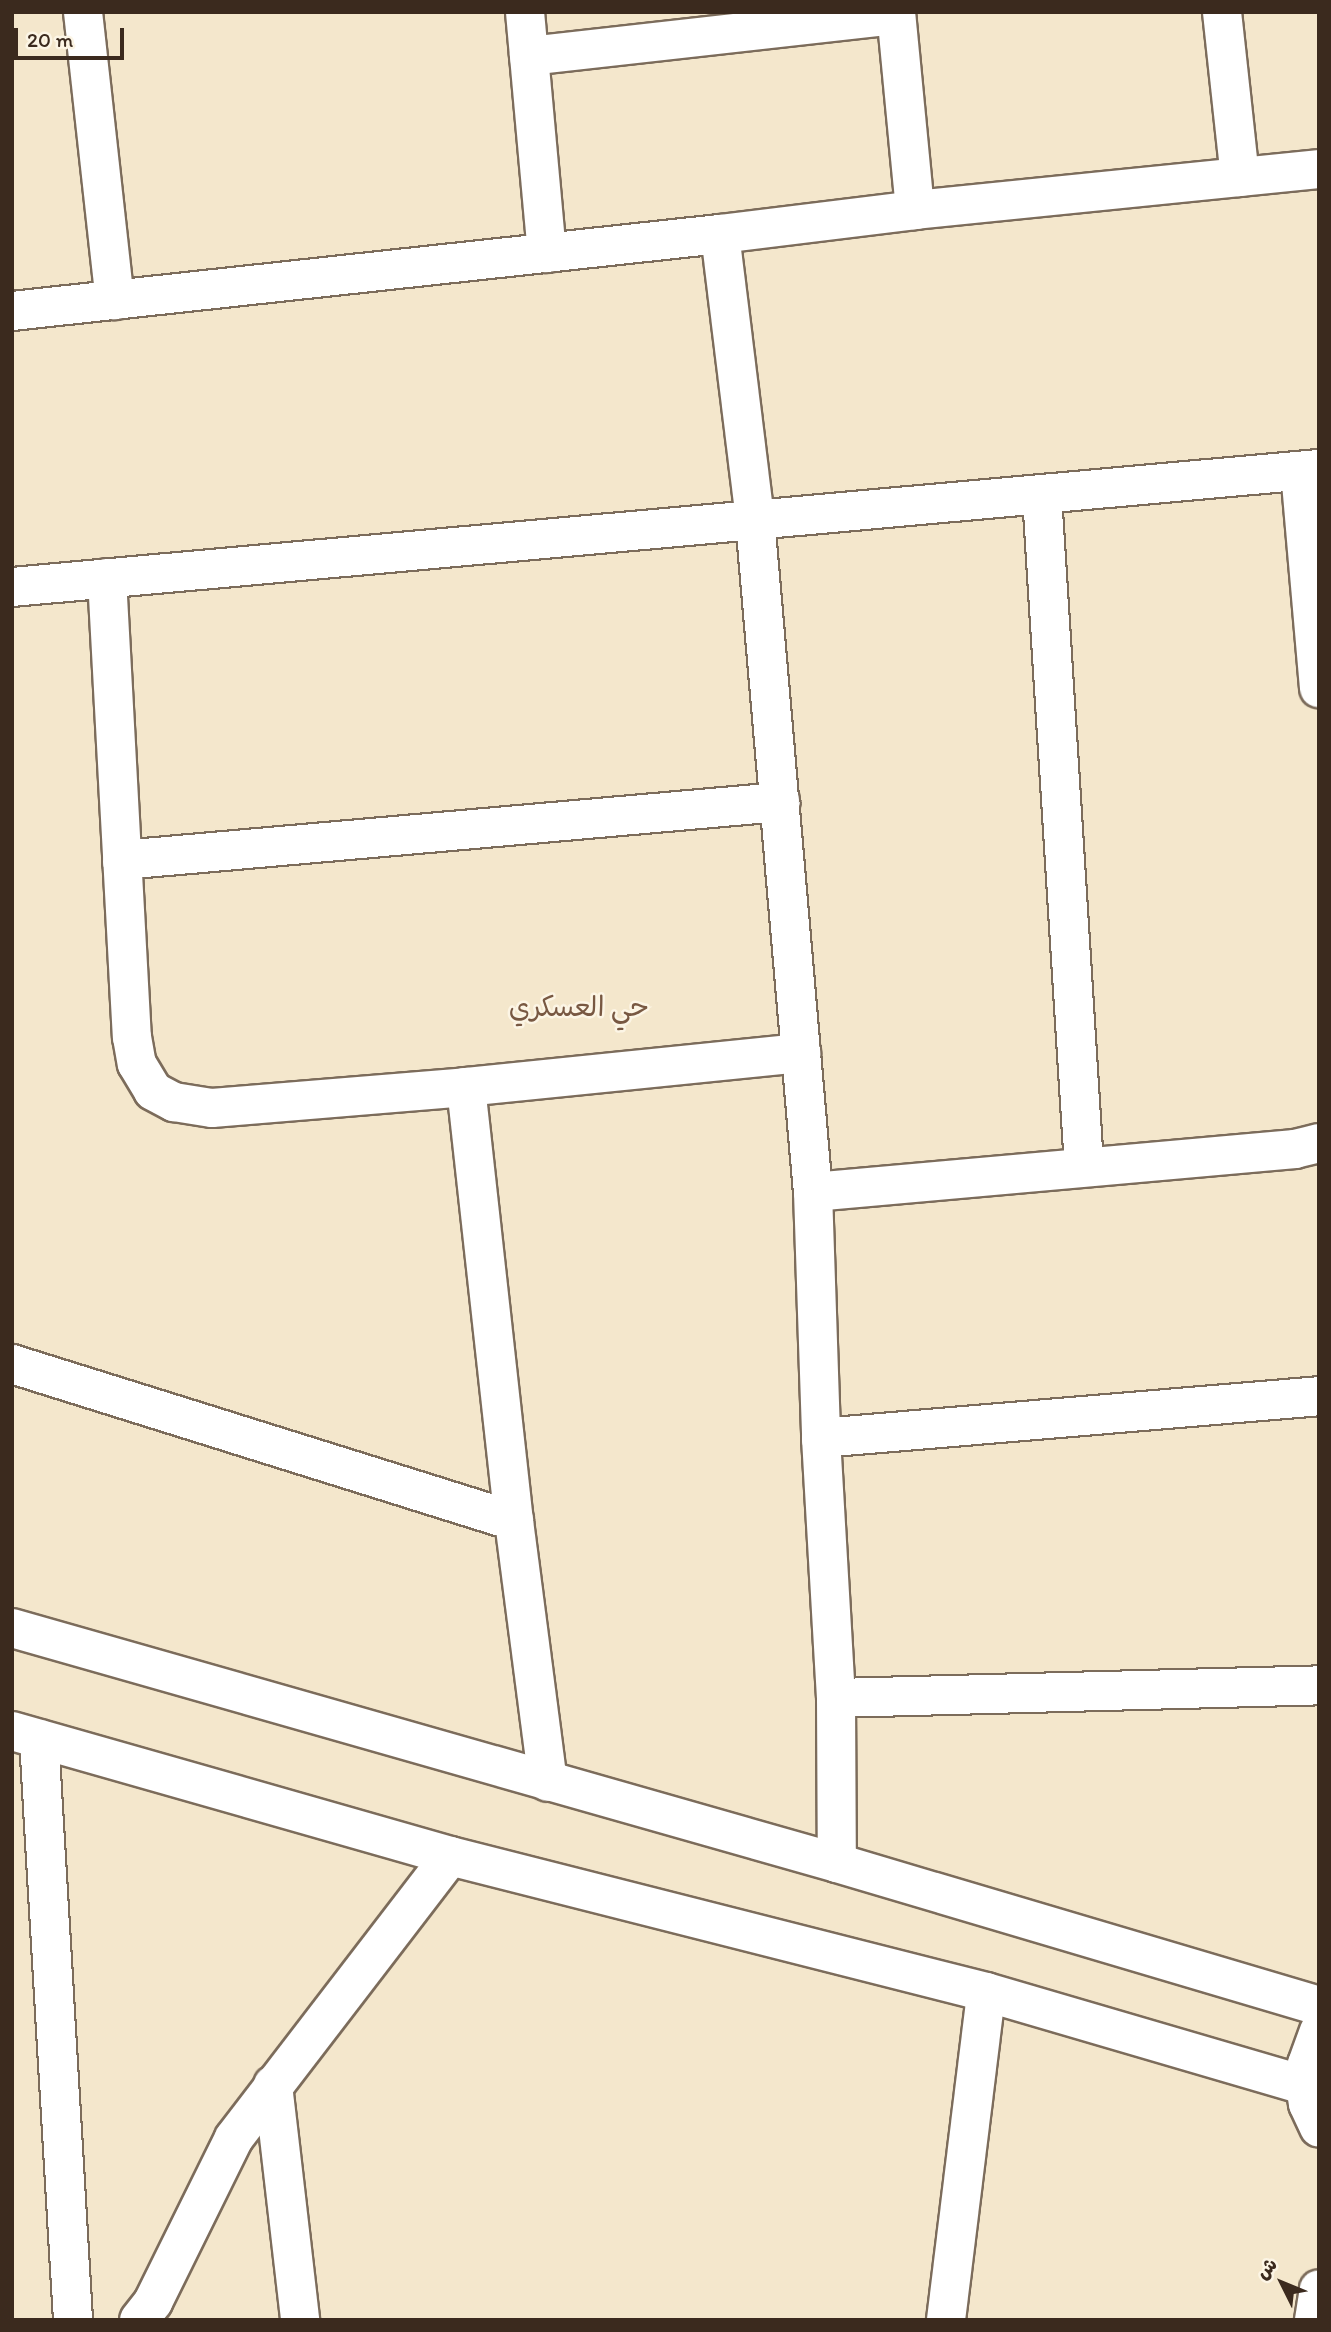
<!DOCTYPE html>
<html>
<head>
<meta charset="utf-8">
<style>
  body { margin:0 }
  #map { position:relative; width:1331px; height:2332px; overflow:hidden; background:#f4e7cc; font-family:Itim,"Playpen Sans Arabic",sans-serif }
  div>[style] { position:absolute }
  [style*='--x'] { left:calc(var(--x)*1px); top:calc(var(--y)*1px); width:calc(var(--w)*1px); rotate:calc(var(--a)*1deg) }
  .roads { filter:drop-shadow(2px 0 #7c6c5b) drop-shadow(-2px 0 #7c6c5b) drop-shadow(0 2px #7c6c5b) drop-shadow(0 -2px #7c6c5b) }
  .minor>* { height:38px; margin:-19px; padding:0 19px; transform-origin:19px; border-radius:19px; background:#fff }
  .tertiary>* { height:38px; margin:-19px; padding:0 19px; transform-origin:19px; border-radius:19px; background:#fff }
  span { translate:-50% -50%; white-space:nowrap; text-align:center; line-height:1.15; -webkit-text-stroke:5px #fcf5e5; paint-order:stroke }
  .neighbourhood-label { font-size:28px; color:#785842 }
  .frame { position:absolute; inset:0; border:14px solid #3b2a1e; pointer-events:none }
  .north { position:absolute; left:1247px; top:2248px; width:70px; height:70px; -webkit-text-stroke:5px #fcf5e5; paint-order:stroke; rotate:313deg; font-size:19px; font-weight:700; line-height:28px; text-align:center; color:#3b2a1e }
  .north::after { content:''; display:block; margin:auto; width:24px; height:32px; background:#3b2a1e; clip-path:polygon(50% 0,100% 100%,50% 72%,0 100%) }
  .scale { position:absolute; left:14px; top:28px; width:110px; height:32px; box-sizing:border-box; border:4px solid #3b2a1e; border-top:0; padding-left:9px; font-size:21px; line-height:24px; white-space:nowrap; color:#3b2a1e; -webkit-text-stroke:5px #fcf5e5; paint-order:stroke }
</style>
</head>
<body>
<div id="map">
  <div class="roads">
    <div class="minor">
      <div style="--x:83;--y:12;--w:290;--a:83.7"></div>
      <div style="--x:525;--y:12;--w:242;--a:84.8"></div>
      <div style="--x:896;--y:12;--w:199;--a:84.5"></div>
      <div style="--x:1222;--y:12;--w:166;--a:83.8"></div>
      <div style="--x:529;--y:56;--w:369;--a:-6.4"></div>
      <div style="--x:720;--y:234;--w:288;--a:83"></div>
      <div style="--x:755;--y:520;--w:674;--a:85.07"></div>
      <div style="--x:813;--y:1192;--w:246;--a:88.1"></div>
      <div style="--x:821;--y:1438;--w:260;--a:86.7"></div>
      <div style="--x:836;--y:1698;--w:165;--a:89.7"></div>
      <div style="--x:12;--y:311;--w:712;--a:-6.21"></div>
      <div style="--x:720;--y:234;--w:196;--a:-7"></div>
      <div style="--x:915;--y:210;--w:406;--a:-5.8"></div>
      <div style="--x:1300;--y:471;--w:218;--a:85"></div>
      <div style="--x:1042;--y:495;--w:672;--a:86.42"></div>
      <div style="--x:107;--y:578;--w:460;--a:86.9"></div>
      <div style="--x:132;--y:1037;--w:27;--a:80"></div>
      <div style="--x:137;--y:1064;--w:31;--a:59"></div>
      <div style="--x:153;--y:1091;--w:24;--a:28"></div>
      <div style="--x:174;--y:1102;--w:38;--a:9"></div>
      <div style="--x:212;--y:1108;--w:255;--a:-4.7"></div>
      <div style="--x:466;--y:1087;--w:337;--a:-5.8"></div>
      <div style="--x:12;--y:587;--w:1312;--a:-5.16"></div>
      <div style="--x:122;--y:860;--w:661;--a:-5.04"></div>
      <div style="--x:466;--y:1087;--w:437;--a:83.7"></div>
      <div style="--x:514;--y:1521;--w:263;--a:82.6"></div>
      <div style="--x:813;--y:1192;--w:484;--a:-5.1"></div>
      <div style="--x:1295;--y:1149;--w:25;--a:-14"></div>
      <div style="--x:12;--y:1364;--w:526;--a:17.37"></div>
      <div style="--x:821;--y:1438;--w:500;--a:-4.8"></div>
      <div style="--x:836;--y:1698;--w:483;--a:-1.5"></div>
      <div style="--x:39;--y:1739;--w:582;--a:86.65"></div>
      <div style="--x:273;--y:2085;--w:237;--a:83.4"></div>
      <div style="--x:139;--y:2320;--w:23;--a:-52"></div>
      <div style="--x:153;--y:2302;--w:183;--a:-63.7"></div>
      <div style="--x:234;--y:2138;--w:355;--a:-52.5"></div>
      <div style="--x:946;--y:2320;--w:330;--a:-83"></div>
    </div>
    <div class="tertiary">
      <div style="--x:12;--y:1628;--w:858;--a:15.9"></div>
      <div style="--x:837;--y:1863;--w:503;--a:16.52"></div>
      <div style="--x:12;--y:1731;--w:455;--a:15.9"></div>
      <div style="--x:450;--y:1856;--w:553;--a:14.24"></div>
      <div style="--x:986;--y:1992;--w:332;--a:16.3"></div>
      <div style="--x:1319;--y:2031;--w:35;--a:110"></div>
      <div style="--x:1307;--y:2064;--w:21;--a:95"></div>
      <div style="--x:1305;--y:2085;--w:19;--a:81"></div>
      <div style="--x:1308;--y:2104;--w:26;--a:65"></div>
      <div style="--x:1314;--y:2320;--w:31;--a:-81"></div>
    </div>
  </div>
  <div class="neighbourhood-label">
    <span style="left:579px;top:1006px">حي العسكري</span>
  </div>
  <div class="frame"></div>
  <div class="north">ش</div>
  <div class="scale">20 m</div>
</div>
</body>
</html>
